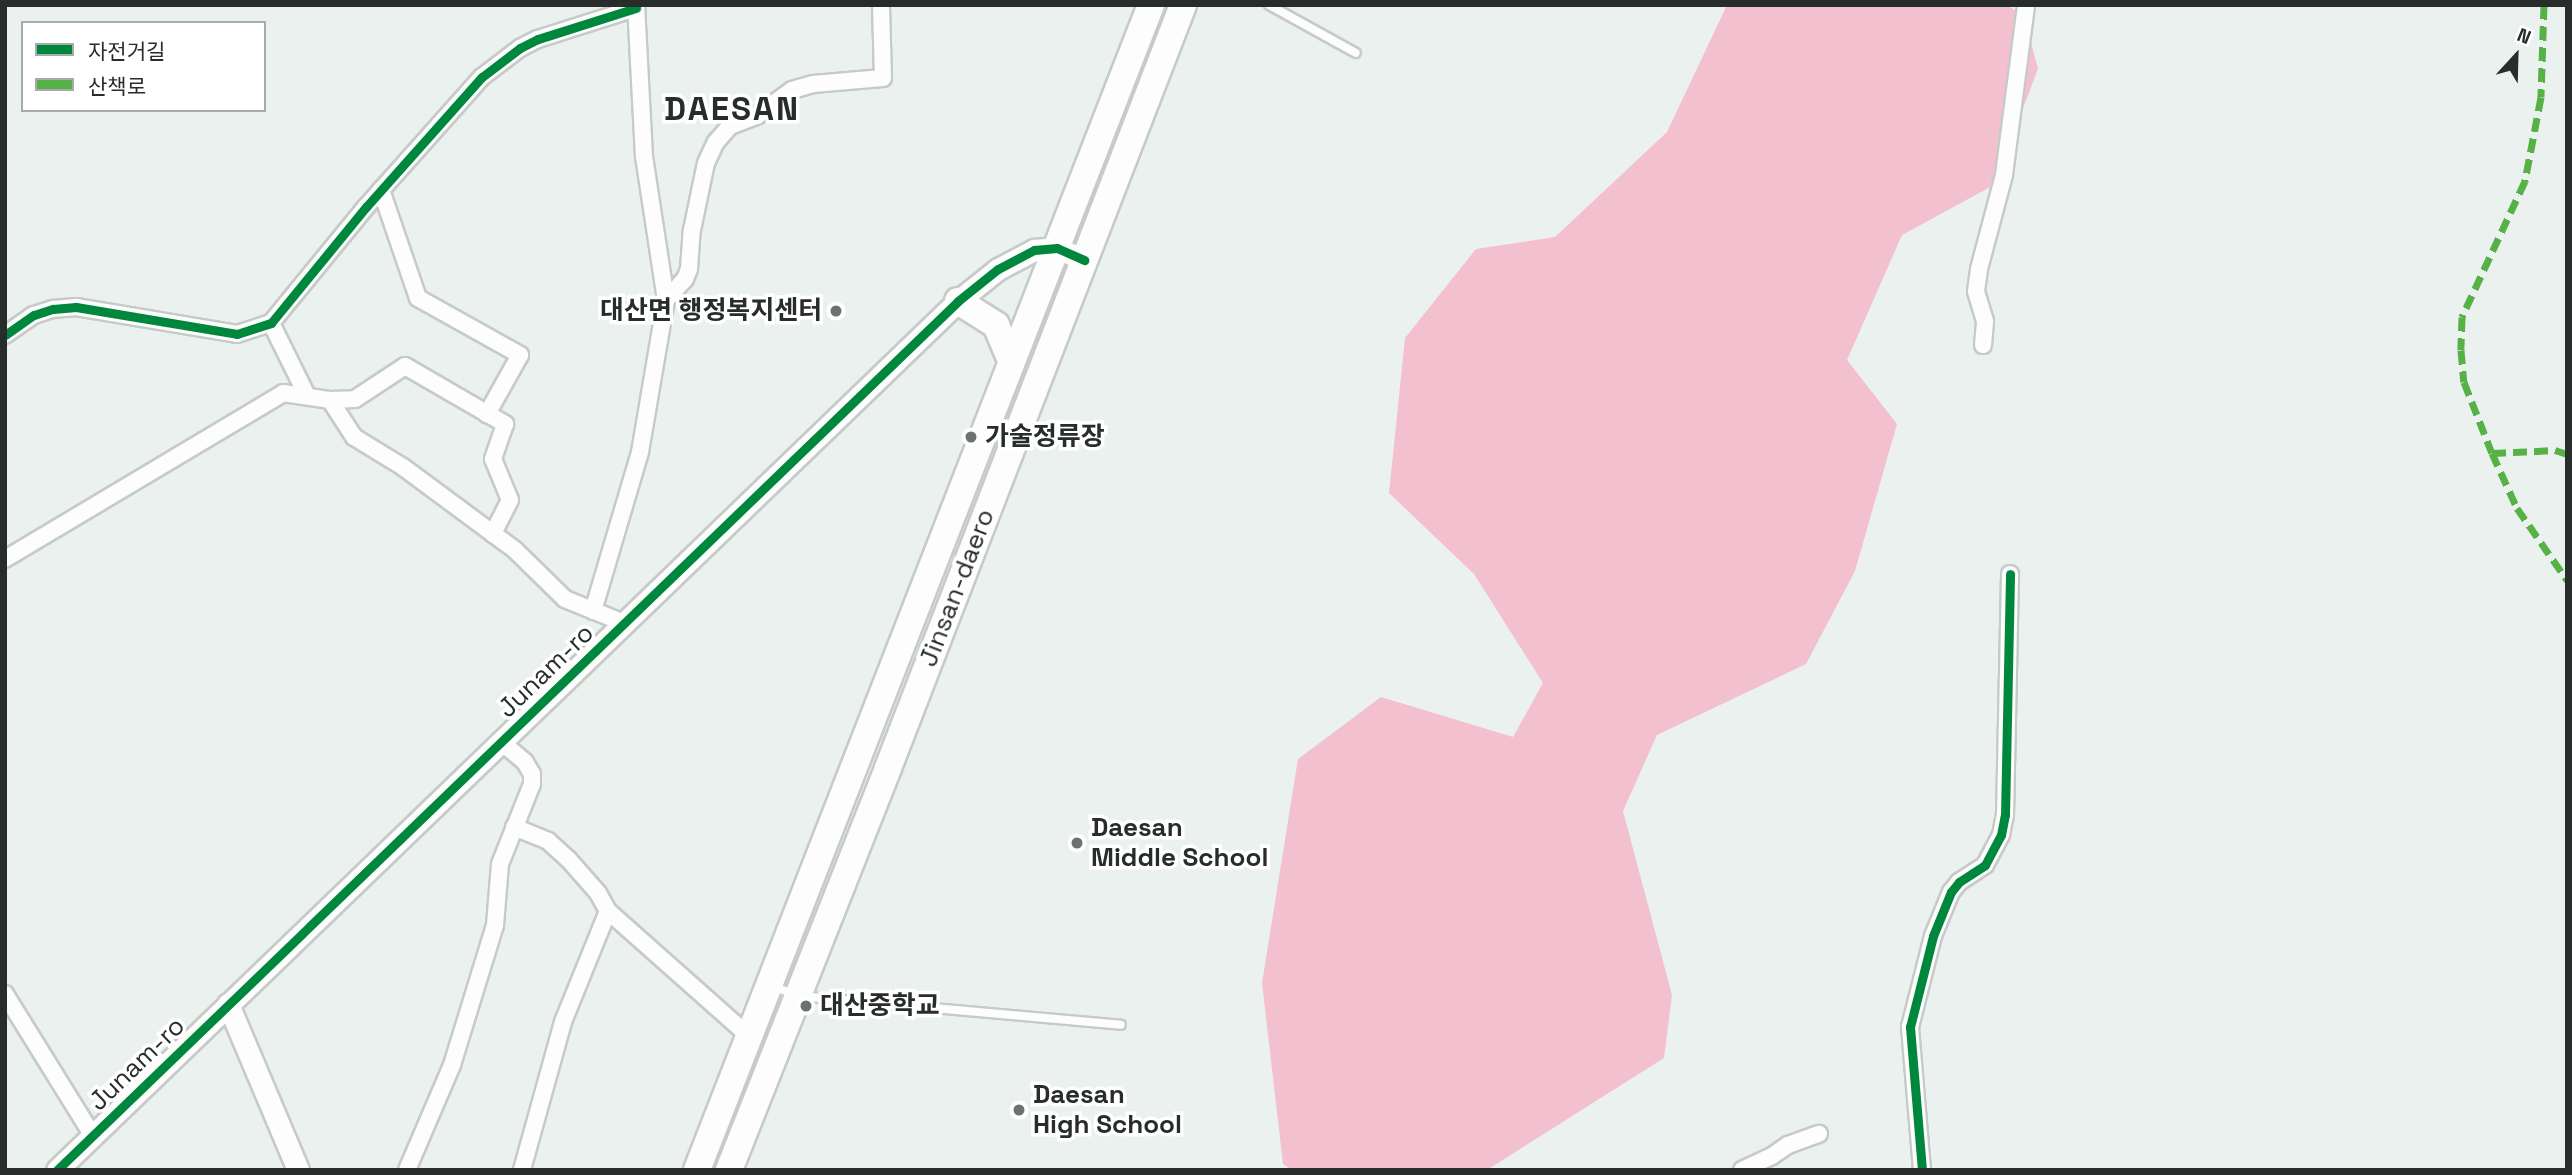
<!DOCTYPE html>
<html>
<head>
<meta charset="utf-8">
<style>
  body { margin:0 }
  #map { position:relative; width:2572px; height:1175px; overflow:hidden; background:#ebf1ee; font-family:"Space Grotesk","Noto Sans KR",sans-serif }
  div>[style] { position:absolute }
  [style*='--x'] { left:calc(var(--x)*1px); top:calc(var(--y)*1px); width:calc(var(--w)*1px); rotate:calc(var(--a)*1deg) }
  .forest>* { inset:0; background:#f2c0cf }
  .roads { filter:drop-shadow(2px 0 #c6cbc8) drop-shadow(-2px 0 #c6cbc8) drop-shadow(0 2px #c6cbc8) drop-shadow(0 -2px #c6cbc8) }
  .service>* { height:8px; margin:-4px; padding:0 4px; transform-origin:4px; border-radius:4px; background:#fcfdfc }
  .minor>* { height:16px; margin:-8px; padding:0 8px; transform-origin:8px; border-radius:8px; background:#fcfdfc }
  .tertiary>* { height:21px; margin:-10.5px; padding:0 10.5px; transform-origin:10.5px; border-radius:10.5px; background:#fcfdfc }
  .primary>* { height:26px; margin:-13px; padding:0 13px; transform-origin:13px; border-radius:13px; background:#fcfdfc }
  .quiet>* { height:7px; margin-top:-3.5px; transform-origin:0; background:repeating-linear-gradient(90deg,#56b246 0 14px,transparent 0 21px) }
  .cycleway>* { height:9px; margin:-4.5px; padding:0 4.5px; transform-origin:4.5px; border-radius:4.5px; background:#00873e }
  .dots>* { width:19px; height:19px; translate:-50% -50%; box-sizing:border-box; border:4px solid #fff; border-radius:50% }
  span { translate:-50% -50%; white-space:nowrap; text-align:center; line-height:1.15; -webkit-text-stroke:7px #fff; paint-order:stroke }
  .poi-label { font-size:26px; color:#282d2b; font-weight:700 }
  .right { translate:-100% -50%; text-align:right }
  .left { translate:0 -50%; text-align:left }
  .street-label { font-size:26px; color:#282d2b }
  .district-label { font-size:33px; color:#282d2b; font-weight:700; letter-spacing:2px }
  .frame { position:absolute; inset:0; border:7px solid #282d2b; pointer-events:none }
  .legend { position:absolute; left:21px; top:21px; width:245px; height:91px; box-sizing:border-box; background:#fff; border:2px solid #a9abaa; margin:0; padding:9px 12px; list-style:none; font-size:21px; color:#282d2b }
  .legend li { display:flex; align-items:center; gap:14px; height:35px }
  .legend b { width:35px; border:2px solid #a9abaa }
  .north { position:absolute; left:2481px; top:21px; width:70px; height:70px; -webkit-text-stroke:5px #fff; paint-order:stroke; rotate:22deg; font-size:19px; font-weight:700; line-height:28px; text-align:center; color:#282d2b }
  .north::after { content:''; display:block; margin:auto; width:24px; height:32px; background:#282d2b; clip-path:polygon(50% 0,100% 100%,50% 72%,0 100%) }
</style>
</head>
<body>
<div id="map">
  <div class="forest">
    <div style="clip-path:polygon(1727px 5px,2007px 5px,2024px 16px,2038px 69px,1994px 185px,1902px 235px,1847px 360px,1897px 424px,1855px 571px,1806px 664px,1657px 735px,1623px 811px,1672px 995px,1664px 1058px,1487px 1170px,1292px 1170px,1283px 1164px,1262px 983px,1298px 759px,1381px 697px,1513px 737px,1543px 683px,1474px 574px,1389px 493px,1405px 338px,1476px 249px,1555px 237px,1667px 132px)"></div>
  </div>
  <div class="roads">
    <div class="service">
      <div style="--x:1269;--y:5;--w:99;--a:28.9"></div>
      <div style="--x:772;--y:986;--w:29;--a:20"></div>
      <div style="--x:799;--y:996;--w:323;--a:5.1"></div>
    </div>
    <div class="minor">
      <div style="--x:381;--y:190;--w:114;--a:71.1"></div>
      <div style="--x:418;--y:298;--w:117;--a:29.2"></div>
      <div style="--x:520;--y:355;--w:68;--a:119.2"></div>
      <div style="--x:666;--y:300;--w:28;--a:-48"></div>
      <div style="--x:685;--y:279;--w:11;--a:-68"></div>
      <div style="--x:689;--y:269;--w:39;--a:-86"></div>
      <div style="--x:692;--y:230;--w:68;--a:-78.2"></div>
      <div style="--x:706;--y:163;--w:23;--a:-65"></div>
      <div style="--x:716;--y:142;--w:21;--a:-49"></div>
      <div style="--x:730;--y:126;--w:30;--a:-21"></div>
      <div style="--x:758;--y:115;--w:42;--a:-36.3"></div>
      <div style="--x:792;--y:90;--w:22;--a:-16"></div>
      <div style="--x:813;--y:84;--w:70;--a:-4.9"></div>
      <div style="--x:883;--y:78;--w:73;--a:-91.6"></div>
      <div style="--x:271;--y:323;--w:81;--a:63.7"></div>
      <div style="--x:5;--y:335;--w:35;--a:-35"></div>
      <div style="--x:34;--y:315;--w:20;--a:-18"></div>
      <div style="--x:53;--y:309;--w:23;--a:-5"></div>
      <div style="--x:76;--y:307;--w:163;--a:9.5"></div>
      <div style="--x:237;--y:334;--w:36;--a:-18"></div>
      <div style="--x:271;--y:323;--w:150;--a:-50.7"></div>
      <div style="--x:366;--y:207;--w:174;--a:-48.3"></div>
      <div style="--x:482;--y:77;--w:48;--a:-37.3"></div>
      <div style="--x:520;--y:48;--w:20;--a:-27"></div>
      <div style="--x:538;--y:39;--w:103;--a:-17.6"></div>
      <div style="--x:1983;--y:345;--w:24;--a:-85"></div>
      <div style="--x:1985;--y:321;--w:31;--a:-107"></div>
      <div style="--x:1976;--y:291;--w:22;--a:-82"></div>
      <div style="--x:1979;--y:269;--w:97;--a:-75.1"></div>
      <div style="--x:2004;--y:175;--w:171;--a:-82.6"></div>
      <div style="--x:330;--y:400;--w:25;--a:-2"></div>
      <div style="--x:355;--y:399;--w:60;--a:-33.4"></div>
      <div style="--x:405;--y:366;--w:116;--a:30.1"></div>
      <div style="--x:505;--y:424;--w:37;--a:109"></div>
      <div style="--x:493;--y:459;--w:44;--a:67.5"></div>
      <div style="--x:510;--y:500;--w:38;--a:117"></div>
      <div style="--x:5;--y:559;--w:324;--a:-30.8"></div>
      <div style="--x:283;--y:393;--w:48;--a:8.5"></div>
      <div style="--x:330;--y:400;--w:44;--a:57"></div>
      <div style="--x:354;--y:437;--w:57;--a:31.5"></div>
      <div style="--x:403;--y:467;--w:139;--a:36.5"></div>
      <div style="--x:515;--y:550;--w:70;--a:44.4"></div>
      <div style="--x:565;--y:599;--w:64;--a:22.1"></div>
      <div style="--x:593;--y:611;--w:166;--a:-73.5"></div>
      <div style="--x:640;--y:452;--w:154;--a:-80.3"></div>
      <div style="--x:666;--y:300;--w:145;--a:-98.7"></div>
      <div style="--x:644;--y:157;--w:152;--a:-93"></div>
      <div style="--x:514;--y:827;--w:37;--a:22"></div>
      <div style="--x:548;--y:841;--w:28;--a:42"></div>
      <div style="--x:569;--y:860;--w:44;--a:48.7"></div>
      <div style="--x:598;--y:893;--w:21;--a:61"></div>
      <div style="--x:608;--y:911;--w:120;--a:112.1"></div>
      <div style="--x:563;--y:1022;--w:154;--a:105.5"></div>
      <div style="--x:608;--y:911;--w:188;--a:41.6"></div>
      <div style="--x:5;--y:994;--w:167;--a:58.2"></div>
      <div style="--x:407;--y:1170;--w:114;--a:-66.8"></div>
      <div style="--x:452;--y:1065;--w:146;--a:-72.9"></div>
      <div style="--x:495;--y:925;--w:61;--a:-85.3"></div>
      <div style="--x:500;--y:864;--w:86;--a:-68.2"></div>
      <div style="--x:532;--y:784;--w:10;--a:-90"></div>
      <div style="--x:532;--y:774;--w:14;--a:-120"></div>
      <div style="--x:525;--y:762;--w:30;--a:-140"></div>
      <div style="--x:1742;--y:1170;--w:33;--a:-25"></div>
      <div style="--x:1772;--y:1156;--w:19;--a:-35"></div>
      <div style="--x:1788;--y:1145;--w:33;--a:-20"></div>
      <div style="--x:1922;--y:1170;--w:144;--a:-94.8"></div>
      <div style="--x:1910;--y:1027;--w:94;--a:-75.8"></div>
      <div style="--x:1933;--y:936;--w:48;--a:-67.8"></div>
      <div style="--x:1951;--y:892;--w:13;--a:-51"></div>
      <div style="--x:1959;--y:882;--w:31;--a:-33"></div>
      <div style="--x:1985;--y:865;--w:34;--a:-62"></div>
      <div style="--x:2001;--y:835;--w:20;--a:-79"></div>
      <div style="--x:2005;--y:815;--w:241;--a:-88.8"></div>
    </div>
    <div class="tertiary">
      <div style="--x:228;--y:1004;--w:180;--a:67.1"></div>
      <div style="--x:57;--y:1170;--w:1252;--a:-43.96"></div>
      <div style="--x:958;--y:301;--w:51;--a:-38.7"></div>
      <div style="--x:998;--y:269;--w:41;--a:-27.8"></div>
      <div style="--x:1034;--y:250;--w:23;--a:-5"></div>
      <div style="--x:1057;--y:248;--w:30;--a:24"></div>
    </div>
    <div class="primary">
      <div style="--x:958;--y:301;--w:45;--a:32.3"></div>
      <div style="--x:996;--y:325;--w:39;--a:67"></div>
      <div style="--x:697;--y:1170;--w:1250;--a:-68.71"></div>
      <div style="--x:729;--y:1170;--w:432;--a:-68.4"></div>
      <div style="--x:888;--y:768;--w:818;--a:-68.86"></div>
    </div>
  </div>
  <div class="quiet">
    <div style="--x:2544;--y:5;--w:92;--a:91.9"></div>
    <div style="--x:2541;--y:97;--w:86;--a:100.8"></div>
    <div style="--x:2525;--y:181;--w:150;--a:114.9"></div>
    <div style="--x:2462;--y:317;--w:33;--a:92"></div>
    <div style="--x:2461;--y:350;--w:32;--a:85"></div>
    <div style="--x:2464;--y:382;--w:76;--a:68.5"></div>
    <div style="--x:2492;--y:453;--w:63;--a:-2.7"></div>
    <div style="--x:2555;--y:450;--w:13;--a:18"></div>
    <div style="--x:2492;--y:453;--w:60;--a:65.6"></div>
    <div style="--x:2517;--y:508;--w:88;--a:55.2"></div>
  </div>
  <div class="cycleway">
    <div style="--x:5;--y:335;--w:35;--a:-35"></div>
    <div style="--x:34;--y:315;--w:20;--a:-18"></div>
    <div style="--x:53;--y:309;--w:23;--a:-5"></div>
    <div style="--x:76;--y:307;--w:163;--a:9.5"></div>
    <div style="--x:237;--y:334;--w:36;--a:-18"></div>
    <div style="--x:271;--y:323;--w:150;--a:-50.7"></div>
    <div style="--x:366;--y:207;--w:174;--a:-48.3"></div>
    <div style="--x:482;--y:77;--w:48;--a:-37.3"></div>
    <div style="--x:520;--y:48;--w:20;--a:-27"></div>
    <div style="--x:538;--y:39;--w:103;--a:-17.6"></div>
    <div style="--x:57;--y:1170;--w:1252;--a:-43.96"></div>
    <div style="--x:958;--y:301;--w:51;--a:-38.7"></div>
    <div style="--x:998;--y:269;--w:41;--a:-27.8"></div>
    <div style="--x:1034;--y:250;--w:23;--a:-5"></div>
    <div style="--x:1057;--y:248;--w:30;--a:24"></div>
    <div style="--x:1922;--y:1170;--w:144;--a:-94.8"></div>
    <div style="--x:1910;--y:1027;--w:94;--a:-75.8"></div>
    <div style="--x:1933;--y:936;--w:48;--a:-67.8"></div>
    <div style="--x:1951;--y:892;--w:13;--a:-51"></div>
    <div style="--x:1959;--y:882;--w:31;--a:-33"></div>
    <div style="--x:1985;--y:865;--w:34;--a:-62"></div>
    <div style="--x:2001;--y:835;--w:20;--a:-79"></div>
    <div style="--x:2005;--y:815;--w:241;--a:-88.8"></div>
  </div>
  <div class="dots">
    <div style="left:836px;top:311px;background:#6c726f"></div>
    <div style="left:971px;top:437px;background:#6c726f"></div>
    <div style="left:1077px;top:843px;background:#6c726f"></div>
    <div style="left:806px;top:1006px;background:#6c726f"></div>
    <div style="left:1019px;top:1110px;background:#6c726f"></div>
  </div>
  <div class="poi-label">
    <span class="right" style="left:822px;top:311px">대산면 행정복지센터</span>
    <span class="left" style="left:985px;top:437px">가술정류장</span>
    <span class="left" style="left:1091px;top:843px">Daesan<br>Middle School</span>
    <span class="left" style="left:820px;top:1006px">대산중학교</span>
    <span class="left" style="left:1033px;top:1110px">Daesan<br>High School</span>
  </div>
  <div class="street-label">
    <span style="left:957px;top:588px;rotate:-69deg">Jinsan-daero</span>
    <span style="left:546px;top:671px;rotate:-44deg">Junam-ro</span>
    <span style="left:137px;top:1064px;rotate:-44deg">Junam-ro</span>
  </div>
  <div class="district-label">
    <span style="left:732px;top:110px">DAESAN</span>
  </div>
  <div class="frame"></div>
  <ul class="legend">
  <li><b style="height:9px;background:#00873e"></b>자전거길</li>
  <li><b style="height:9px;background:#56b246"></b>산책로</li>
  </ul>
  <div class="north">N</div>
</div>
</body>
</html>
